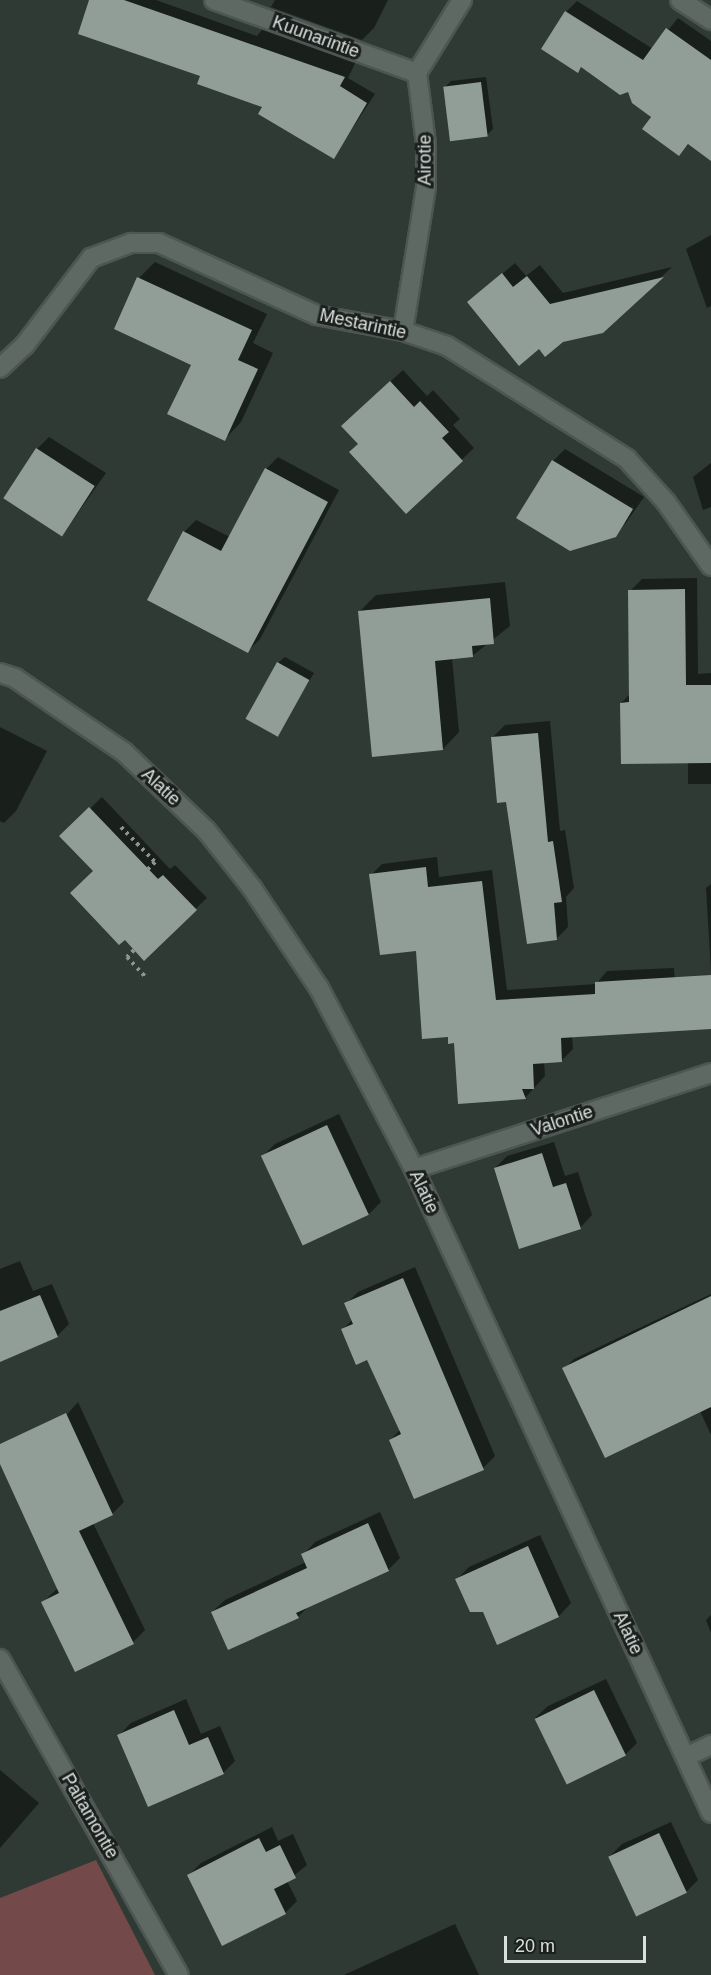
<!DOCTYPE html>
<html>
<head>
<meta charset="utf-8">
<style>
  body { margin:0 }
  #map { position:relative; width:711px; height:1975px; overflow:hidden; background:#2f3a34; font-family:Arial,sans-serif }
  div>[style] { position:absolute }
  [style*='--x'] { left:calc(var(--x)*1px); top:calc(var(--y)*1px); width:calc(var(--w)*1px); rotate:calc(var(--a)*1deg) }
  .green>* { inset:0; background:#734949 }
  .shadow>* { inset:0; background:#0007 }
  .building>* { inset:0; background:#919e97; transform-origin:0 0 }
  .path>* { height:4px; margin-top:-2px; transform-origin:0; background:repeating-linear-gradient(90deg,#8c9590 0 3px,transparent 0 7.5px) }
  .roads { filter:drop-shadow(2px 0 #4d5652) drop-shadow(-2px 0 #4d5652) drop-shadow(0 2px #4d5652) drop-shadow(0 -2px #4d5652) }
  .street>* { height:18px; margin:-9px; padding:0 9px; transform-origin:9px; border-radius:9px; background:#5d6962 }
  span { translate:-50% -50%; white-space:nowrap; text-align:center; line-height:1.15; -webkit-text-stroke:6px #1b1f1d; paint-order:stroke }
  .street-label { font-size:18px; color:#d9e0dc }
  .scale { position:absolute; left:504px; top:1936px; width:142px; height:27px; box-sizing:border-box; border:3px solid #d9e0dc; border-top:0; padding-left:8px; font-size:18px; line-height:21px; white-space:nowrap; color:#d9e0dc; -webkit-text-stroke:4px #1b1f1d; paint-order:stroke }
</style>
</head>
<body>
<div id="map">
  <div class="green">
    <div style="clip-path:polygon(96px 1860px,155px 1975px,0 1975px,0 1898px)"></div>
  </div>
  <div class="shadow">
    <div style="clip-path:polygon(91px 0,156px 0,257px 36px,269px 21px,360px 53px,348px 78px,375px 94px,333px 158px,264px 106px,202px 76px)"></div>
    <div style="clip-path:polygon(275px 0,388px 0,374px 28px,362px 40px,271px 7px)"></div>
    <div style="clip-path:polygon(577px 1px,653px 49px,678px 18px,711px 41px,711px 144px,689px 144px,679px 154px,629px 90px,582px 66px,577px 71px,566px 12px)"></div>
    <div style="clip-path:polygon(486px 77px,493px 129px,487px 135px,445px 87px,451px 81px)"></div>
    <div style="clip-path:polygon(711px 235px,711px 306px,707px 308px,686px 249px)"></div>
    <div style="clip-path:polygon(155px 262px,267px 314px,253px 343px,273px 353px,241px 422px,225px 439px,193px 364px,139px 278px)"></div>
    <div style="clip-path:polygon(515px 263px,526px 276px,540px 265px,563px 293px,672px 267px,602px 332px,539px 347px,469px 302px)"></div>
    <div style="clip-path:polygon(403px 370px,427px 396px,433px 390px,460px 419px,453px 425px,474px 448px,406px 512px,359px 444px,355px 414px)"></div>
    <div style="clip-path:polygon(49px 437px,106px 473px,63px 534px,37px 449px)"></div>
    <div style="clip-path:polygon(565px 449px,644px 497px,623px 527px,635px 502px,615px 536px,553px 461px)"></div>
    <div style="clip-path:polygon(278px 457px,339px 490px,260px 639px,248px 651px,149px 599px,184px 532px,196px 520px,230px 537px,266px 469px)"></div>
    <div style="clip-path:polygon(711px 463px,711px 507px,703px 510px,693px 477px)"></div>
    <div style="clip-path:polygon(697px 578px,698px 674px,711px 673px,711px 784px,688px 784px,688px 762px,621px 703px,631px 693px,630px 591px,642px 579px)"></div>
    <div style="clip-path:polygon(505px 582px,510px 626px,472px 656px,452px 658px,459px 732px,443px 749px,360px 611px,376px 595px)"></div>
    <div style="clip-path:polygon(285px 657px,314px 673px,276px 735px,278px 663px)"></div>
    <div style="clip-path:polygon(550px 721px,560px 831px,565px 830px,574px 888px,566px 897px,568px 927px,556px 939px,507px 801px,493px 737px,505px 725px)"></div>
    <div style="clip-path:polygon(0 727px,47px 751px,16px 811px,4px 823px,0 821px)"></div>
    <div style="clip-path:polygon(102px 797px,170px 869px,175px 865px,207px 898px,144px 958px,95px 871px,62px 836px)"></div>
    <div style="clip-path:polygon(437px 857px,439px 877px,492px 870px,507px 990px,596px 984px,607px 971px,674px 968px,677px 1019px,572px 1036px,573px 1049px,562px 1060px,544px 1062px,545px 1076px,525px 1098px,449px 1036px,418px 949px,371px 875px,382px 864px)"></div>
    <div style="clip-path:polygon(711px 884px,711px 971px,706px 888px)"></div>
    <div style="clip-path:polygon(339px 1114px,381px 1202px,369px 1214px,263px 1156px,275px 1144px)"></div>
    <div style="clip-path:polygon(554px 1142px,565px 1176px,578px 1172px,592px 1215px,580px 1228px,495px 1168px,507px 1156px)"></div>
    <div style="clip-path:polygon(20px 1261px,33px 1291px,52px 1284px,69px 1324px,57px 1336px,0 1360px,0 1269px)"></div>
    <div style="clip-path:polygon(415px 1267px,495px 1456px,483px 1468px,390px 1440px,400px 1430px,368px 1358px,343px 1329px,353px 1319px,346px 1304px,358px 1292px)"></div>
    <div style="clip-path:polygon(711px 1294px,711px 1435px,700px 1411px,564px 1369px,574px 1359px)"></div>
    <div style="clip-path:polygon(78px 1402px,124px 1502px,112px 1514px,93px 1523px,145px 1630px,133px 1642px,43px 1602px,58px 1588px,9px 1481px)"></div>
    <div style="clip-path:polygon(380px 1512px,400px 1558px,388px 1570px,310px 1605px,298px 1617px,212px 1612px,225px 1600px,306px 1562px,303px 1555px,315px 1542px)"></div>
    <div style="clip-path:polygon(540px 1535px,571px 1603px,559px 1616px,498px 1643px,483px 1611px,457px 1579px,469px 1567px)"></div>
    <div style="clip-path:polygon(711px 1615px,711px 1633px,706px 1620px)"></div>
    <div style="clip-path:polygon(606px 1679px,637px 1743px,625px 1755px,535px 1718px,548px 1706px)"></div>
    <div style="clip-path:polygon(186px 1699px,201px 1734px,220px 1726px,235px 1761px,223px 1773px,119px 1735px,131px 1723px)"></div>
    <div style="clip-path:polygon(0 1770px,39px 1803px,0 1848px)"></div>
    <div style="clip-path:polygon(671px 1822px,698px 1880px,686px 1892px,610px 1856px,622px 1844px)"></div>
    <div style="clip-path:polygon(272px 1827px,278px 1841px,293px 1834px,307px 1865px,287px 1881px,297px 1901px,285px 1913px,189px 1875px,201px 1863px)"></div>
    <div style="clip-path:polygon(455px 1924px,479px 1975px,344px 1975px)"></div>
  </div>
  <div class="building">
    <div style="clip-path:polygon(89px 0,124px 0,345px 77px,340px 86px,367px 103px,334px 159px,258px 114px,262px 107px,197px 84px,200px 76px,78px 34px)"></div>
    <div style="clip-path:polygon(565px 11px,643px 60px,666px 28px,711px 60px,711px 161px,688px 144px,679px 156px,642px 129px,651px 117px,632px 103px,628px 92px,620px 95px,581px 67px,578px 73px,541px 49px)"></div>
    <div style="left:481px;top:82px;width:55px;height:38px;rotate:83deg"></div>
    <div style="clip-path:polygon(502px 273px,513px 287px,527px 276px,550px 304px,664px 277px,603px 333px,563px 342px,545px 357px,539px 349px,519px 366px,467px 302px)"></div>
    <div style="clip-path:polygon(137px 277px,252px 330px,238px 360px,258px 369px,225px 441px,167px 414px,191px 365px,114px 329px)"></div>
    <div style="clip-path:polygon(390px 381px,414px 407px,420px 401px,449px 432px,442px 438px,463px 461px,406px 514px,349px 452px,358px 444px,341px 426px)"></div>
    <div style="left:36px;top:448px;width:70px;height:60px;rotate:33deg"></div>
    <div style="clip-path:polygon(552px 460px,633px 509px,616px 537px,570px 551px,516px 518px)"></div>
    <div style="clip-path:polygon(265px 468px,328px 502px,248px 653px,147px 600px,183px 531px,221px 551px)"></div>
    <div style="clip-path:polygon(685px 589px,686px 685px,711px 685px,711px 763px,621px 764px,620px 703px,629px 702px,628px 590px)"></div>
    <div style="clip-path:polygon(490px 598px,494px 644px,472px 646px,473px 657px,435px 661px,443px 750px,372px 757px,358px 611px)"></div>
    <div style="left:277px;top:662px;width:37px;height:65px;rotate:29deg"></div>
    <div style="clip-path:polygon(538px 733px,548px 842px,553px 841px,562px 902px,554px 903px,557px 940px,527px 944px,506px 802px,497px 803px,491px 737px)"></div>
    <div style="clip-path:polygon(89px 807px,158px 879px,163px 875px,197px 910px,144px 961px,125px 940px,119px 945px,70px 893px,93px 871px,59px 836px)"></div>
    <div style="clip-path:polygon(426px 867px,428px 887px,482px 881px,496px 1000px,595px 994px,595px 982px,711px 975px,711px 1029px,561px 1038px,562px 1062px,533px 1064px,534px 1089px,522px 1089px,526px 1099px,458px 1104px,454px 1043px,448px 1044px,448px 1037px,422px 1039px,416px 951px,380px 955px,369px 874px)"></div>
    <div style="left:327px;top:1125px;width:99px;height:73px;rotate:65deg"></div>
    <div style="clip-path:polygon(542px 1153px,553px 1187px,566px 1183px,581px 1229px,519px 1249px,494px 1168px)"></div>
    <div style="clip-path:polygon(403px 1278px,484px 1470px,414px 1499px,389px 1440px,401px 1434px,367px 1360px,356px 1365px,341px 1329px,353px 1324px,344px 1303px)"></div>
    <div style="clip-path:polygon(40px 1295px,58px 1337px,0 1362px,0 1311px)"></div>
    <div style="clip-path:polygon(711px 1296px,711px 1407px,605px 1458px,562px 1368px)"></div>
    <div style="clip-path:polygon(66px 1413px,113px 1515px,79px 1531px,134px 1644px,75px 1672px,41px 1602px,59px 1593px,0 1464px,0 1444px)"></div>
    <div style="clip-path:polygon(368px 1523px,389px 1571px,296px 1613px,299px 1618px,228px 1650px,211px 1612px,307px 1568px,301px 1554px)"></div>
    <div style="clip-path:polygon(528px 1546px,559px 1617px,497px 1645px,483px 1612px,470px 1612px,455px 1579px)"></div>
    <div style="left:594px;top:1690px;width:73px;height:66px;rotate:64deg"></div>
    <div style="clip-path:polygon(174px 1710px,189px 1745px,208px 1737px,224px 1774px,148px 1807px,117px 1735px)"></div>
    <div style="left:659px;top:1833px;width:66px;height:56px;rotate:65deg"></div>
    <div style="clip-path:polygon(259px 1838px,266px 1852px,280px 1845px,296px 1878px,274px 1889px,286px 1914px,222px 1946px,187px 1875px)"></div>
  </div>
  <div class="path">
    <div style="--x:121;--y:827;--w:49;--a:45.8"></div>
    <div style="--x:155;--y:862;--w:10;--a:135"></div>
    <div style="--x:134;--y:950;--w:10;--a:135"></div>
    <div style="--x:127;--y:957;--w:26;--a:47"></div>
  </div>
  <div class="roads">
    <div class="street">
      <div style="--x:214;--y:0;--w:216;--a:19.8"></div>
      <div style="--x:680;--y:0;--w:37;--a:33"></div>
      <div style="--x:403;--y:331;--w:146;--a:-80.9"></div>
      <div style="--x:426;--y:187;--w:43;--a:-90"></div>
      <div style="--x:426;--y:144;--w:72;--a:-97.2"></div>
      <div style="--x:417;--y:73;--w:86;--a:-58.3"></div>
      <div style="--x:0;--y:368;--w:33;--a:-43"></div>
      <div style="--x:24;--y:346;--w:111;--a:-52.7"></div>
      <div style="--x:91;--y:258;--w:43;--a:-20.6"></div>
      <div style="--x:131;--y:243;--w:28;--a:0"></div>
      <div style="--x:159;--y:243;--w:173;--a:24.6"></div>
      <div style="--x:316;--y:315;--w:88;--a:10.4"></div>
      <div style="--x:403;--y:331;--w:46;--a:18.8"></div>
      <div style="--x:447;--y:346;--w:213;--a:32.1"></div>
      <div style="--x:627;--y:459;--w:58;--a:47.8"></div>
      <div style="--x:666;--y:502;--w:78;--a:54.9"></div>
      <div style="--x:0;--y:673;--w:16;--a:18"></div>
      <div style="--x:15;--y:678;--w:132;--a:34.2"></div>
      <div style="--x:124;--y:752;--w:113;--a:43.6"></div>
      <div style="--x:206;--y:830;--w:74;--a:51.6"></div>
      <div style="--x:252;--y:888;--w:120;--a:56.2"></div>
      <div style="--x:319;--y:988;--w:204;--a:62.3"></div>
      <div style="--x:414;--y:1169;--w:709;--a:65.24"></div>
      <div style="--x:414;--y:1169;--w:312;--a:-17.9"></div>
      <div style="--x:0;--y:1659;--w:363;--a:60.5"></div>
      <div style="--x:686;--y:1757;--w:28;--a:-26"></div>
    </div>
  </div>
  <div class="street-label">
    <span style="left:316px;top:37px;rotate:20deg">Kuunarintie</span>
    <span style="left:425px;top:160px;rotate:-90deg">Airotie</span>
    <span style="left:363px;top:324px;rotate:12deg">Mestarintie</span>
    <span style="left:161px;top:787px;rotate:43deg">Alatie</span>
    <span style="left:562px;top:1121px;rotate:-18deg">Valontie</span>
    <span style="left:424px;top:1192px;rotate:65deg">Alatie</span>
    <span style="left:628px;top:1633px;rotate:65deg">Alatie</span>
    <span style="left:90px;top:1816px;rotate:60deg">Paltamontie</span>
  </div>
  <div class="scale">20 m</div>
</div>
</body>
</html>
